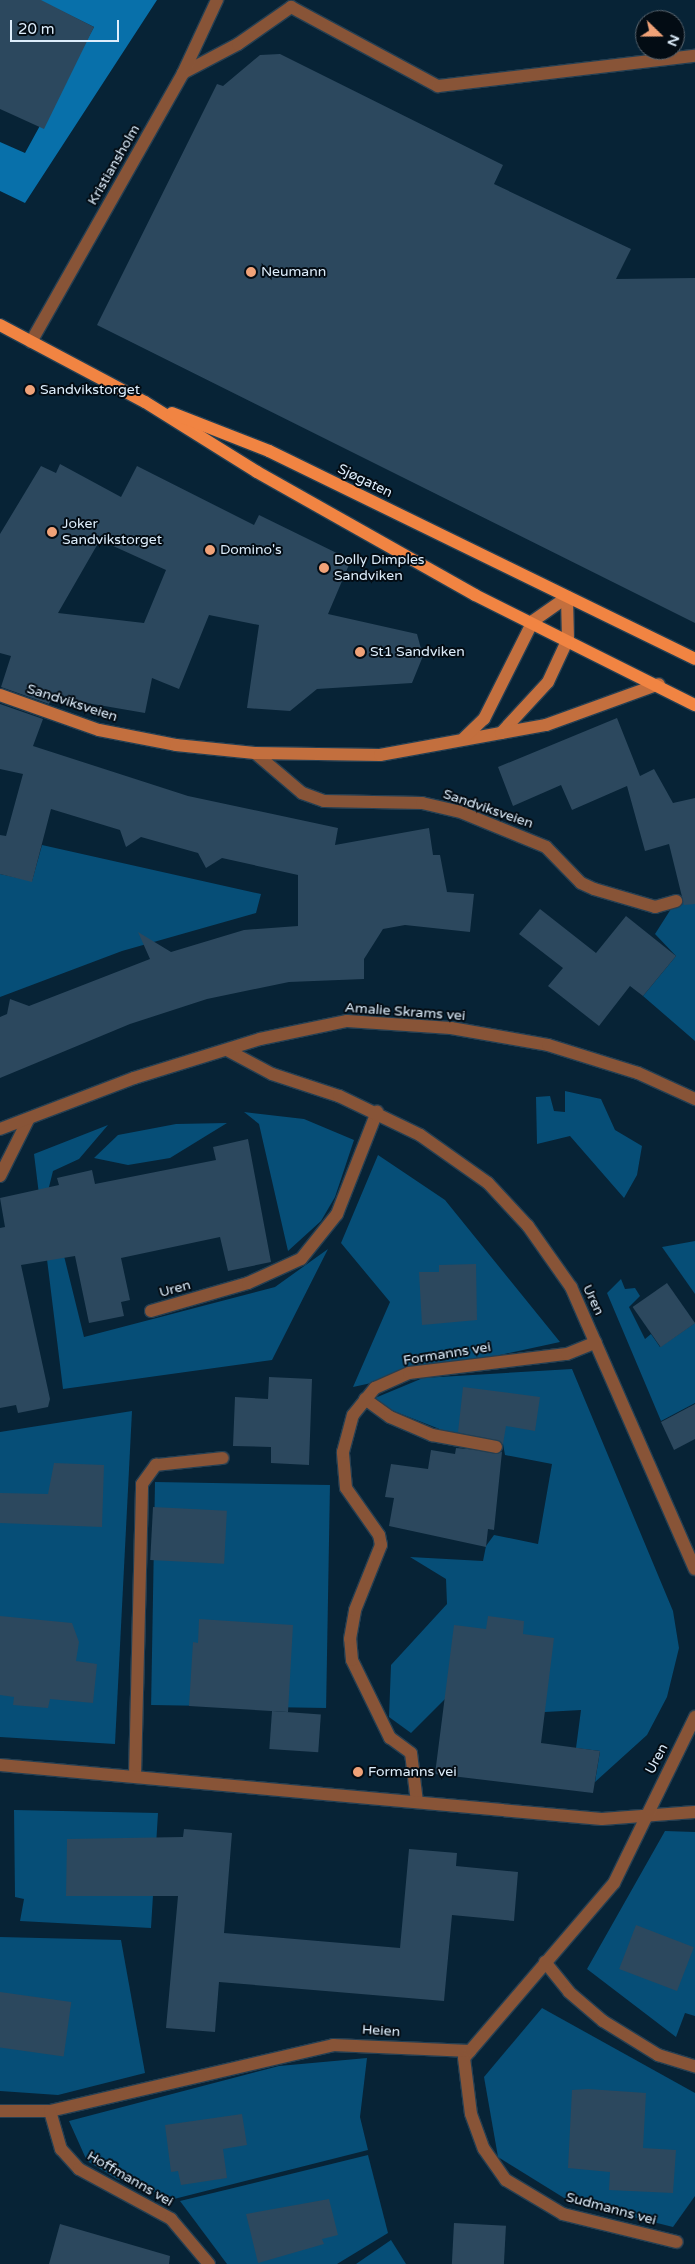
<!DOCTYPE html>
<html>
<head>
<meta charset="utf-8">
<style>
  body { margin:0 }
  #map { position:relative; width:695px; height:2264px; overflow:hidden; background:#072336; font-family:"Varela Round",sans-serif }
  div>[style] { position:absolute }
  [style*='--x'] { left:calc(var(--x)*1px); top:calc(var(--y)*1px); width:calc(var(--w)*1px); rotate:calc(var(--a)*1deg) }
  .green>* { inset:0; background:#064e77; transform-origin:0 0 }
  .water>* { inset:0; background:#0870aa }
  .building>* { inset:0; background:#2c485e; transform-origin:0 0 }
  .roads { filter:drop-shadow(1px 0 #253f52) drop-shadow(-1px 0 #253f52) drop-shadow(0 1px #253f52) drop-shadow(0 -1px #253f52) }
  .service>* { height:12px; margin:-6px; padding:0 6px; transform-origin:6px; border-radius:6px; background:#885437 }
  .minor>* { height:12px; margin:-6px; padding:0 6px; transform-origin:6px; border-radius:6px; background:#885437 }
  .secondary>* { height:12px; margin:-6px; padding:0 6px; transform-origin:6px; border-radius:6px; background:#c36f3e }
  .primary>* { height:12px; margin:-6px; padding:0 6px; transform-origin:6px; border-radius:6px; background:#f18442 }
  .dots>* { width:14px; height:14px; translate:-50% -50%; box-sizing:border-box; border:2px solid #030c14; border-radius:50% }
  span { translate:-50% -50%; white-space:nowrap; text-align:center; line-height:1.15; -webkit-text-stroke:4px #030c14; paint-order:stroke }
  .street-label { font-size:14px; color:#ddedfb }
  .poi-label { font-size:14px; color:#ddedfb }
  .left { translate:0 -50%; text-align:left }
  .north { position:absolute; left:635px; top:10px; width:50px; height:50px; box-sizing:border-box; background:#030c14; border:1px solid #5a6670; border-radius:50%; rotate:112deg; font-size:14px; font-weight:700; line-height:20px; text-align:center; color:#ddedfb }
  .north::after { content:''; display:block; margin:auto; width:18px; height:22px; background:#f0a278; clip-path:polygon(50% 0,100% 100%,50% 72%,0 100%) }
  .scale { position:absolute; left:10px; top:20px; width:109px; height:22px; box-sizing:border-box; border:2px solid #ddedfb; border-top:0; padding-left:6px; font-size:15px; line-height:18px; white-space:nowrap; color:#ddedfb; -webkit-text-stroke:4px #030c14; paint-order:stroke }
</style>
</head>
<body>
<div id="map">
  <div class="green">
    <div style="clip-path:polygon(42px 845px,261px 894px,256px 913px,122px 951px,0 997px,0 874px,32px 881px)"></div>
    <div style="clip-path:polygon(695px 899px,695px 1041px,643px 996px,676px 956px,655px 934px,676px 901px)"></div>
    <div style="clip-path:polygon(565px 1091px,601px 1099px,615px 1130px,642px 1146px,637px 1175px,624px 1198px,570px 1136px,537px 1144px,536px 1097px,550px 1096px,554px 1111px,565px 1112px)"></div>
    <div style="clip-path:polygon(244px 1112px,304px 1119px,354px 1140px,335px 1197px,321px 1221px,288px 1251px,259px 1124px)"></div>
    <div style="clip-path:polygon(227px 1123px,170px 1158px,128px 1165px,94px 1158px,118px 1135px,176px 1124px)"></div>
    <div style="clip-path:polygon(108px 1125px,79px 1159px,53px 1171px,48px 1191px,84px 1337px,275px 1287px,328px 1249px,272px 1360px,63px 1389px,34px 1154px)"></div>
    <div style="clip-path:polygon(378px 1155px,445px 1200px,560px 1342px,353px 1387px,390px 1302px,341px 1243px)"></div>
    <div style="clip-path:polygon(695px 1241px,695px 1294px,662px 1247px)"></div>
    <div style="clip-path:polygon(621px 1279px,625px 1289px,635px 1288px,640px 1296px,629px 1307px,645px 1339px,651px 1334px,660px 1347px,695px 1323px,695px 1403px,661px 1421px,607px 1293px)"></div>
    <div style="clip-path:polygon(572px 1369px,673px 1611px,679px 1648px,667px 1697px,647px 1735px,595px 1782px,600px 1751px,576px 1748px,581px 1710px,545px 1712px,445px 1699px,411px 1733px,389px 1717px,391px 1665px,447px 1604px,446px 1579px,410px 1557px,483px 1561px,486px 1546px,494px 1535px,538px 1544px,552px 1464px,505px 1455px,503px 1444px,447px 1432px,386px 1408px,375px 1398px,423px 1378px)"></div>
    <div style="clip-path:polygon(132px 1411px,115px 1744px,0 1737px,0 1432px)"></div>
    <div style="left:155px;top:1482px;width:175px;height:223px;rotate:1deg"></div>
    <div style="clip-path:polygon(14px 1810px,158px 1813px,151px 1928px,20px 1921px,24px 1899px,15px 1897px)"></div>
    <div style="clip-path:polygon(665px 1831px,695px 1832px,695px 2016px,685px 2013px,676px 2037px,587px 1969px)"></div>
    <div style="clip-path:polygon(0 1937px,121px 1940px,145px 2073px,58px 2095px,0 2091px)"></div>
    <div style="clip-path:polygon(542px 2008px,695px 2093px,695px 2196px,673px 2227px,569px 2201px,498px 2157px,484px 2077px)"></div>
    <div style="clip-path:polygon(367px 2058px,360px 2117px,368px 2150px,174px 2199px,117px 2179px,87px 2161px,69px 2121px,279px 2066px)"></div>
    <div style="clip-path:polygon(368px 2155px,388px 2233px,337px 2264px,227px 2264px,180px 2201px)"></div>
    <div style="clip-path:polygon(391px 2240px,406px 2264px,356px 2264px)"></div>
  </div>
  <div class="water">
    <div style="clip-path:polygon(39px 0,157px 0,25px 203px,0 191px,0 142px,25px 153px,94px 27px)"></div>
  </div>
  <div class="building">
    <div style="clip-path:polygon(0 0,41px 0,94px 27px,44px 129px,0 109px)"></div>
    <div style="clip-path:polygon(280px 54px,503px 165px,494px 184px,631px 249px,616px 279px,695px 278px,695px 623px,97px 325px,217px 84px,223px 86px,260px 55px)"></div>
    <div style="clip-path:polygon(evenodd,60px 464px,121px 497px,137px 466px,254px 525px,259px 515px,351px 560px,328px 614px,417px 634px,423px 656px,412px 683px,317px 689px,290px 711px,247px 708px,259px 625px,209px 615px,179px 689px,152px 678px,145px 713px,52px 697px,49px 704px,1px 687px,11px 656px,0 653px,0 534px,41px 466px,56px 473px,60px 464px,100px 540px,166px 570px,144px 623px,58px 613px,100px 540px)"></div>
    <div style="clip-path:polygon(0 704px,43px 719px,33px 746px,188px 796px,338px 828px,335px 845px,429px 828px,433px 855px,440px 855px,447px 892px,474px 894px,470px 932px,405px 925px,383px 929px,364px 959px,364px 979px,289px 982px,207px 999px,130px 1024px,0 1078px,0 1017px,7px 1014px,10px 999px,29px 1006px,150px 959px,138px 932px,171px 952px,244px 930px,298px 926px,298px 875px,222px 858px,206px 868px,198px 853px,141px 837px,126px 847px,120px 830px,51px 809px,32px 882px,0 874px,0 835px,6px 836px,23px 774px,0 769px)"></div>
    <div style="clip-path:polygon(617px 718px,640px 776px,654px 769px,673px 803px,695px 798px,695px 904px,684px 905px,669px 844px,645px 851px,627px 786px,572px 810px,561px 785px,513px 806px,498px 767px)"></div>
    <div style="clip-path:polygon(540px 909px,596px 953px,626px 916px,676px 956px,643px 996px,630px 986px,599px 1026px,548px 986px,563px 968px,519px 934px)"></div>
    <div style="clip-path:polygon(248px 1139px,271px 1262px,228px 1271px,220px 1237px,121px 1258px,130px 1300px,121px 1302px,124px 1316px,89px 1323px,75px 1256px,21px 1265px,50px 1399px,48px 1407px,18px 1413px,16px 1405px,0 1408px,0 1228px,5px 1227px,0 1198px,59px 1185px,57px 1178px,92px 1170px,95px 1184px,216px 1160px,213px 1147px)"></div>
    <div style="clip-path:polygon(476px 1264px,477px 1320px,422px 1325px,419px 1272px,439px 1272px,439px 1265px)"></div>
    <div style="left:667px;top:1283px;width:49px;height:42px;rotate:55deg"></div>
    <div style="clip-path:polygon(269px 1377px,312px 1379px,309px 1465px,271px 1463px,271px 1447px,233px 1446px,235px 1397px,268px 1399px)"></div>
    <div style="clip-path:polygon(463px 1387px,540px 1397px,535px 1431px,506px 1426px,503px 1444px,458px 1432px)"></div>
    <div style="clip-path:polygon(695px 1404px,695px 1439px,674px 1450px,661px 1422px)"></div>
    <div style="clip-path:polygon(456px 1448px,502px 1452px,494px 1530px,488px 1529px,486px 1547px,389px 1526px,394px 1498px,385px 1497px,391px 1464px,428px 1469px,431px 1450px,455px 1454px)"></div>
    <div style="clip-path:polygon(54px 1463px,104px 1465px,102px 1527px,0 1523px,0 1493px,48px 1494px)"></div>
    <div style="left:153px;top:1507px;width:74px;height:53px;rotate:3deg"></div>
    <div style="clip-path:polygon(0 1616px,72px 1623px,79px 1642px,76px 1661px,97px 1664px,93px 1703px,50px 1699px,48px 1708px,13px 1705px,14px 1697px,0 1695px)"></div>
    <div style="clip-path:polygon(488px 1616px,524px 1621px,523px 1634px,554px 1638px,541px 1743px,600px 1751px,593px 1793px,435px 1774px,454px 1625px,486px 1629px)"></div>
    <div style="clip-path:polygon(199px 1619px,293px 1625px,288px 1712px,189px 1706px,193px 1642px,198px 1643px)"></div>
    <div style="left:272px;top:1711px;width:49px;height:38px;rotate:4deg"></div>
    <div style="clip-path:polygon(184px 1829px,232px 1833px,224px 1933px,400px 1948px,409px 1849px,457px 1853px,456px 1866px,518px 1872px,514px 1921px,452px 1915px,444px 2001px,219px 1982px,215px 2032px,166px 2028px,178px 1896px,66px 1896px,67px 1839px,183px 1837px)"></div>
    <div style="left:636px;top:1925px;width:62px;height:47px;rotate:21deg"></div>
    <div style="left:0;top:1992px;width:72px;height:55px;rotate:8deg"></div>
    <div style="clip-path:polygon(588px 2089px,646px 2093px,643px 2148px,676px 2150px,673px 2193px,609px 2190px,610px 2172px,568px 2168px,572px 2090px)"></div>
    <div style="clip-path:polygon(242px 2114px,247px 2145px,223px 2149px,227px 2178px,181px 2185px,178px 2171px,171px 2172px,165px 2125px)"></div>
    <div style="clip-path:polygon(329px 2199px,338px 2235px,322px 2239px,324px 2244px,258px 2263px,246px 2214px)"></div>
    <div style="left:454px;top:2223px;width:52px;height:41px;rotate:3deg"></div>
    <div style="clip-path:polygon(60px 2224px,170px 2256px,169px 2264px,49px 2264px)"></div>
  </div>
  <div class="roads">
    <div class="service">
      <div style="--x:183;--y:73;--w:62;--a:-27.8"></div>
      <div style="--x:238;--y:44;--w:65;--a:-34.9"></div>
      <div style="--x:291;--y:7;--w:167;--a:28.3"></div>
      <div style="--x:438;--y:86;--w:259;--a:-6.7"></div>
      <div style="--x:31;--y:342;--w:309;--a:-60.5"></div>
      <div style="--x:183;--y:73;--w:81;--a:-65"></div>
      <div style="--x:255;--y:753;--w:62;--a:40.4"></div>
      <div style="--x:302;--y:793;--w:23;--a:20"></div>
      <div style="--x:324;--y:801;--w:98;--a:1.2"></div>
      <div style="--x:422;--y:803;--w:37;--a:13"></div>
      <div style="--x:458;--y:811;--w:95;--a:22.2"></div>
      <div style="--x:546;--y:847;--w:50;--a:45.8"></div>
      <div style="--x:581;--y:883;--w:14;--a:25"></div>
      <div style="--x:594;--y:889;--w:64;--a:16.4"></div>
      <div style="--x:655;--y:907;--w:22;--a:-16"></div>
      <div style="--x:0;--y:1176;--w:63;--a:-63.4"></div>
      <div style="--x:151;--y:1311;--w:101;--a:-16.1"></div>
      <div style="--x:248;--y:1283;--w:58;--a:-24.4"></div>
      <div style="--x:301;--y:1259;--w:58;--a:-51.3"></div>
      <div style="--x:337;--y:1214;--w:110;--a:-68.6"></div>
      <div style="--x:365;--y:1399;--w:31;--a:36"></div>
      <div style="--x:390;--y:1417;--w:46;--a:23.2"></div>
      <div style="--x:432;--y:1435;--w:65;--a:10.6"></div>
      <div style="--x:135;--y:1775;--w:291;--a:-88.6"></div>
      <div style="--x:142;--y:1484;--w:24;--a:-54"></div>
      <div style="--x:156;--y:1465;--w:67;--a:-6"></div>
      <div style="--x:417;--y:1802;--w:49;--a:-97"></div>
      <div style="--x:411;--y:1753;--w:26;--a:-144"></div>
      <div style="--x:390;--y:1738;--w:87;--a:-116"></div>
      <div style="--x:352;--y:1660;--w:21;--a:-95"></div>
      <div style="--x:350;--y:1639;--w:29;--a:-80"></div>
      <div style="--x:355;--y:1610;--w:70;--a:-68.2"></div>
      <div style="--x:381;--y:1545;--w:10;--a:-101"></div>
      <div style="--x:379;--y:1535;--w:57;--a:-125.1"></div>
      <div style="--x:346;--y:1488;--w:36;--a:-95"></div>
      <div style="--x:343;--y:1452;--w:38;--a:-75"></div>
      <div style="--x:353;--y:1415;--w:35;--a:-51"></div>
      <div style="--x:375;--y:1388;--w:37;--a:-24"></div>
      <div style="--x:409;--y:1373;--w:159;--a:-6.9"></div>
      <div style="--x:567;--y:1354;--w:31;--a:-22"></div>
      <div style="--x:470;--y:2051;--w:9;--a:131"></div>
      <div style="--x:464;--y:2058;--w:56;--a:82.9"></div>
      <div style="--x:471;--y:2114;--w:37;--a:70"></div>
      <div style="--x:484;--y:2149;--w:38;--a:55"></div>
      <div style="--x:506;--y:2180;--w:66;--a:30.8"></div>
      <div style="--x:563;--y:2214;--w:117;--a:13.8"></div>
    </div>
    <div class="minor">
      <div style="--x:227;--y:1050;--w:51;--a:28.1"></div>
      <div style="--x:272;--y:1074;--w:71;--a:18.2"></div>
      <div style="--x:339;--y:1096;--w:90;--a:25.7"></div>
      <div style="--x:420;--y:1135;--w:83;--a:35.2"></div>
      <div style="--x:488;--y:1183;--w:59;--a:47.1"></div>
      <div style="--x:528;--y:1226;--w:75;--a:54.8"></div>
      <div style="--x:571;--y:1287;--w:308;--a:66.3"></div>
      <div style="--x:0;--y:1129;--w:143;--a:-20.8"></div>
      <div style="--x:134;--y:1078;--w:132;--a:-17.2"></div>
      <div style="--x:260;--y:1039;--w:89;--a:-11.7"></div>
      <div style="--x:347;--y:1021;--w:104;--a:3.9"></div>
      <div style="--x:451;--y:1028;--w:98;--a:9.9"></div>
      <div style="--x:548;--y:1045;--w:94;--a:17.3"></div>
      <div style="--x:638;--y:1073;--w:63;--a:24.5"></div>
      <div style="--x:0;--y:1765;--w:604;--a:5.13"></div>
      <div style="--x:602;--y:1819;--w:93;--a:-4.3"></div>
      <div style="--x:545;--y:1962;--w:38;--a:51"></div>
      <div style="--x:569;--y:1992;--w:45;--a:40.5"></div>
      <div style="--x:603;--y:2021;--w:65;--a:31.7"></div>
      <div style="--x:658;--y:2055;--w:39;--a:17"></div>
      <div style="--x:0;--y:2111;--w:50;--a:0"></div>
      <div style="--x:50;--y:2111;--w:291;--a:-13.1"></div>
      <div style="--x:333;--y:2045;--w:137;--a:2.5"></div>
      <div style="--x:470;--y:2051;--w:221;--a:-49.4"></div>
      <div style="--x:614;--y:1883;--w:185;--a:-64"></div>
      <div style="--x:50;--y:2111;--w:40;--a:74"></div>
      <div style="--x:61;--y:2149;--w:27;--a:48"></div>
      <div style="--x:79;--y:2169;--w:105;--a:28.5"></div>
      <div style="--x:171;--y:2219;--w:59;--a:49.8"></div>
    </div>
    <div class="secondary">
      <div style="--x:0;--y:695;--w:105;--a:19.5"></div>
      <div style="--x:99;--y:730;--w:78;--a:11"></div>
      <div style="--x:176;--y:745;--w:79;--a:5.8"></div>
      <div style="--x:255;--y:753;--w:125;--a:0.9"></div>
      <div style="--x:380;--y:755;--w:123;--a:-10.3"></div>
      <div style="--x:501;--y:733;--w:69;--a:-47.3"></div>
      <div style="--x:548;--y:682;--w:47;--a:-65.1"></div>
      <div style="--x:568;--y:639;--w:42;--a:-91.4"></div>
      <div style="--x:501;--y:733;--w:46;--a:-10.1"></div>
      <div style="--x:546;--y:725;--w:120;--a:-19.9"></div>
      <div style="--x:464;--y:738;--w:28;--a:-44"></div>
      <div style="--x:484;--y:719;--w:110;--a:-63.4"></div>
      <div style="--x:533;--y:621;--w:42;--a:-35.2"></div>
    </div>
    <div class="primary">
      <div style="--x:0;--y:325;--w:164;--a:28"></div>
      <div style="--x:145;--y:402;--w:132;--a:32"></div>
      <div style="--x:257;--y:472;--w:250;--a:29.4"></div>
      <div style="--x:475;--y:595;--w:246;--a:26.6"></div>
      <div style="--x:172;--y:413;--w:104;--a:21.4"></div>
      <div style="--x:269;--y:451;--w:474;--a:26"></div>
    </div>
  </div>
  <div class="dots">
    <div style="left:251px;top:272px;background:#f0a278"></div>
    <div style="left:30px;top:390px;background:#f0a278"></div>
    <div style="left:52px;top:532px;background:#f0a278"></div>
    <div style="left:210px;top:550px;background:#f0a278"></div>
    <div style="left:324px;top:568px;background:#f0a278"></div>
    <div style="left:360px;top:652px;background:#f0a278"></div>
    <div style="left:358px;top:1772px;background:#f0a278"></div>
  </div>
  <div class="street-label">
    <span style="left:114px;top:165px;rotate:-60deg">Kristiansholm</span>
    <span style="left:365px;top:481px;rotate:26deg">Sjøgaten</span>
    <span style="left:72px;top:703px;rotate:18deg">Sandviksveien</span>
    <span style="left:488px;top:809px;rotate:19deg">Sandviksveien</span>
    <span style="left:405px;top:1012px;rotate:4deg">Amalie Skrams vei</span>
    <span style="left:175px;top:1289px;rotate:-15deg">Uren</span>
    <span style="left:593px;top:1300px;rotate:65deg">Uren</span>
    <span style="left:447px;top:1354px;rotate:-9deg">Formanns vei</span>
    <span style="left:657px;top:1759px;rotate:-62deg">Uren</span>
    <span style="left:381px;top:2031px;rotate:4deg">Heien</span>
    <span style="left:130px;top:2179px;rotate:30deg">Hoffmanns vei</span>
    <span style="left:611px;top:2209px;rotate:15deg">Sudmanns vei</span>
  </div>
  <div class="poi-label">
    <span class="left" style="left:261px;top:272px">Neumann</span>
    <span class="left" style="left:40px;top:390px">Sandvikstorget</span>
    <span class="left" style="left:62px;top:532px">Joker<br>Sandvikstorget</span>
    <span class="left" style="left:220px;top:550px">Domino's</span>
    <span class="left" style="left:334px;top:568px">Dolly Dimples<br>Sandviken</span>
    <span class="left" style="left:370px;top:652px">St1 Sandviken</span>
    <span class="left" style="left:368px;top:1772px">Formanns vei</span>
  </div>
  <div class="north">N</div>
  <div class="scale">20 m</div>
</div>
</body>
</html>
